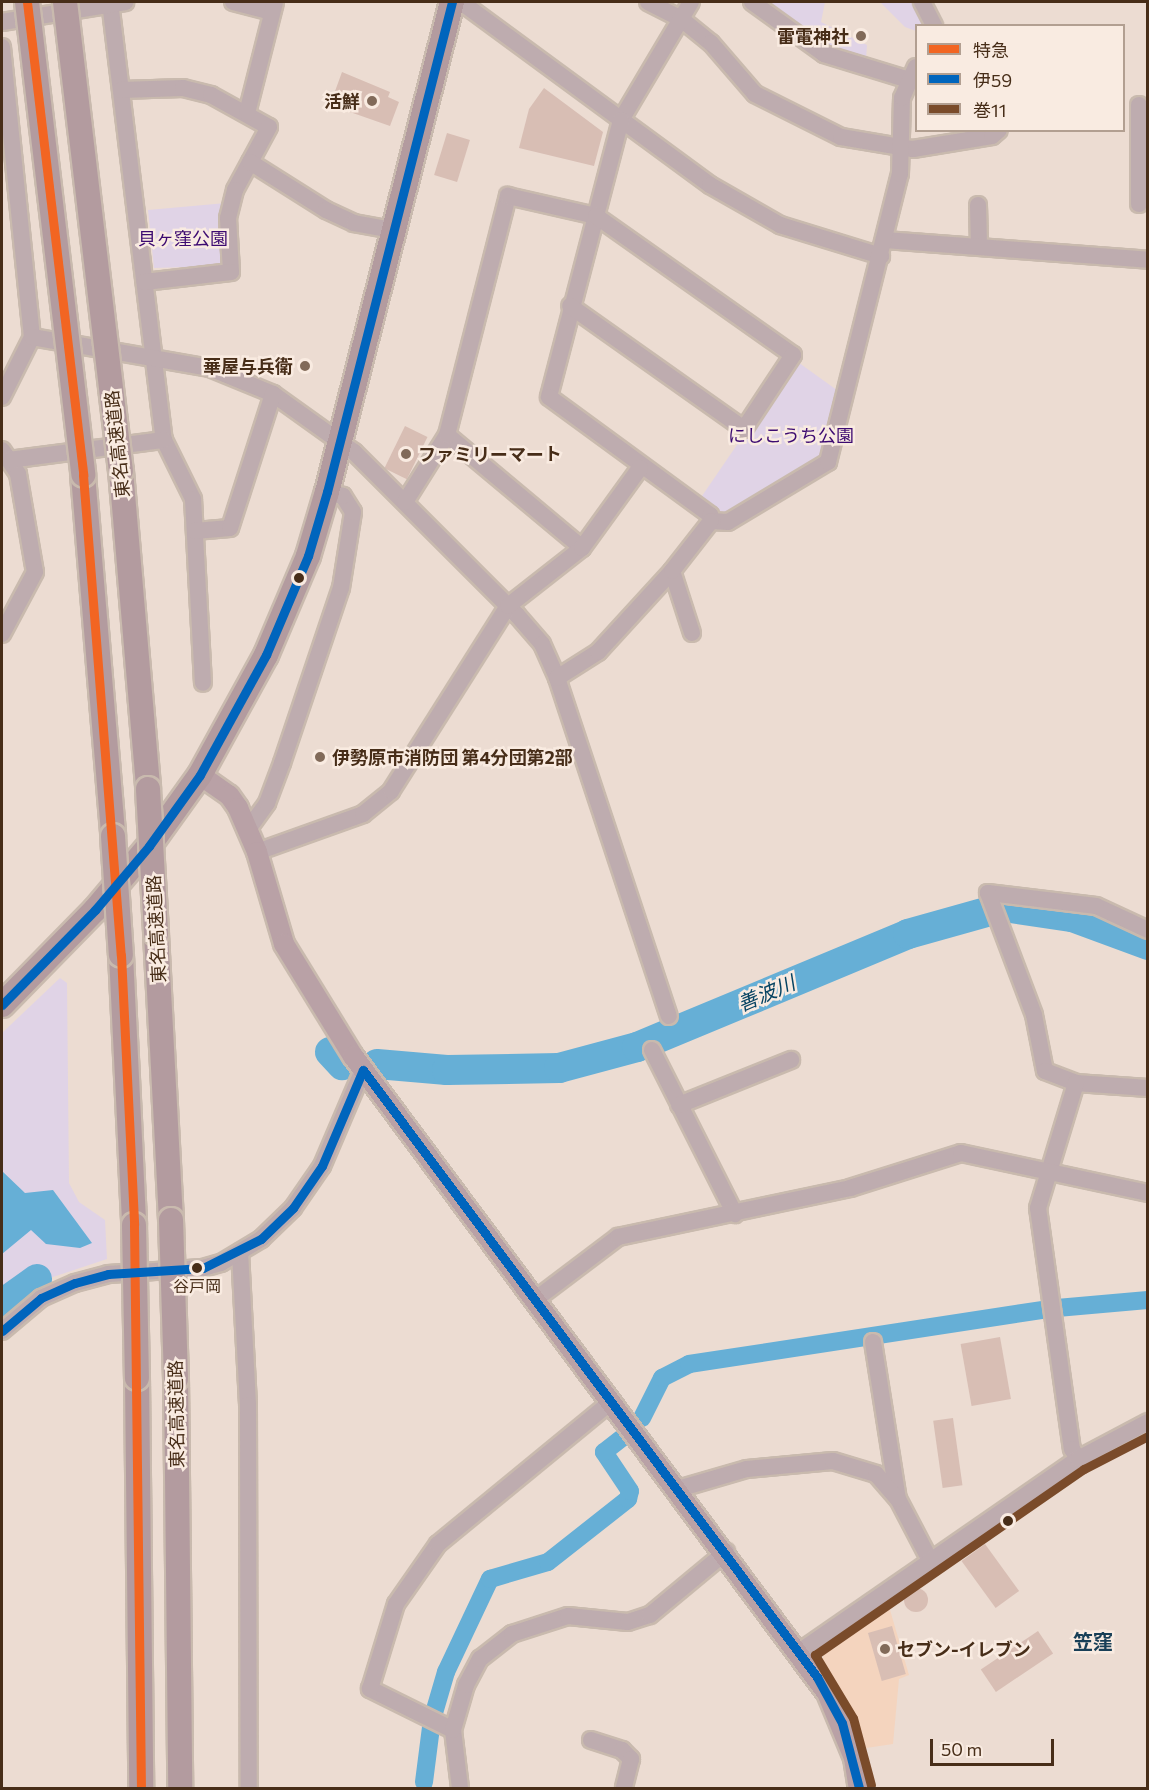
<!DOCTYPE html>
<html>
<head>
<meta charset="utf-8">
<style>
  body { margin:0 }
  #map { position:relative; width:1149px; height:1790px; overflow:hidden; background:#ecdcd2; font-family:Commissioner,"Noto Sans JP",sans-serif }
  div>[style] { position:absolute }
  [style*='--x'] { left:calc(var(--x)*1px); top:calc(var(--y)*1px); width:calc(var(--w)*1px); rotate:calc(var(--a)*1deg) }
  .built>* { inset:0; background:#f4d4be }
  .green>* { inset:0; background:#e0d3e6 }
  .water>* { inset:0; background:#66afd6 }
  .canal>* { height:18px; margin:-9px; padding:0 9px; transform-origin:9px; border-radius:9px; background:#66afd6 }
  .river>* { height:30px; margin:-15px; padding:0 15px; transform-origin:15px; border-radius:15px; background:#66afd6 }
  .building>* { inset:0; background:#d8beb4; transform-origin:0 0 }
  .round { border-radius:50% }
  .roads { filter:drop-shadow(2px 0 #c9baae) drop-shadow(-2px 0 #c9baae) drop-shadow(0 2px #c9baae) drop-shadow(0 -2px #c9baae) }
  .minor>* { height:16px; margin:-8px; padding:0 8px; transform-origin:8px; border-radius:8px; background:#beacaf }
  .major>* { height:20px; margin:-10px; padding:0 10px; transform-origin:10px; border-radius:10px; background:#b9a1a6 }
  .highway>* { height:24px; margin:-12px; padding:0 12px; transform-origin:12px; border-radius:12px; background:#b39b9f }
  .bridges { filter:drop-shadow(2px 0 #c9baae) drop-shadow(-2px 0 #c9baae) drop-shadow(0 2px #c9baae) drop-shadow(0 -2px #c9baae) }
  .highway-bridge>* { height:24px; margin:-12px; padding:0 12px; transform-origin:12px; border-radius:12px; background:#b39b9f }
  .bus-1>* { height:9px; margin:-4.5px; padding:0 4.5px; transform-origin:4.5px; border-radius:4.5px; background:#f26522 }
  .bus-2>* { height:9px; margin:-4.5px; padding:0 4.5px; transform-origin:4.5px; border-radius:4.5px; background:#0065bd }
  .bus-3>* { height:9px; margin:-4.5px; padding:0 4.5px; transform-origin:4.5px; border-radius:4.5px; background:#7a4b2a }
  .dots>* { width:16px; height:16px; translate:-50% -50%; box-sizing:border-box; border:3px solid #f9ebe1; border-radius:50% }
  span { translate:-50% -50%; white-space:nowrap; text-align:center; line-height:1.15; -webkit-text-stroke:5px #f9ebe1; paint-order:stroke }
  .bus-label { font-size:16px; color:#472d18 }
  .poi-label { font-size:18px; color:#472d18; font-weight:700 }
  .right { translate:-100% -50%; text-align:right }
  .left { translate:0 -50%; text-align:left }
  .park-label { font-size:18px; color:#3c0a71 }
  .street-label { font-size:18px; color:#472d18 }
  .water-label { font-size:20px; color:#064362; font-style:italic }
  .neighbourhood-label { font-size:20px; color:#183f57; font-weight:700 }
  .frame { position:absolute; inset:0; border:3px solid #472d18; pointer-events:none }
  .legend { position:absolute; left:915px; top:24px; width:210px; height:108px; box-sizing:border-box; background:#f9ebe1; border:2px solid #b29f91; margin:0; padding:8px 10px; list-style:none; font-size:18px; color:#472d18 }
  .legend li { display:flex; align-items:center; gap:12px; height:30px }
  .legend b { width:30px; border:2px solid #b29f91 }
  .scale { position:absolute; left:930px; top:1739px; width:124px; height:27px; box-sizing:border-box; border:3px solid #472d18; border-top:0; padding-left:8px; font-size:18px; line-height:21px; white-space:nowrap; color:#472d18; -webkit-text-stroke:4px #f9ebe1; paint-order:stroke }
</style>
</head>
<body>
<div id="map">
  <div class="built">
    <div style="clip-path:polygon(888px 1603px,909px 1675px,899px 1679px,893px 1744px,866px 1748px,851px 1709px,822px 1661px,827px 1642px)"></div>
  </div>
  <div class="green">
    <div style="clip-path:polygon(759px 2px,825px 2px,821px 22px,867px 45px,866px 59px,829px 54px)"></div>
    <div style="clip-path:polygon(880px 2px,914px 2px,924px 25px,916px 26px,916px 31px,905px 27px)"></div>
    <div style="clip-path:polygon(226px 203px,224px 260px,217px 266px,154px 268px,148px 210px)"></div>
    <div style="clip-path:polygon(795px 360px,841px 393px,824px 461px,722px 518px,707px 507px,702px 496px)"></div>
    <div style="clip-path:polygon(60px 978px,67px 983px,69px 1183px,79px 1202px,105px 1220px,107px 1259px,53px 1277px,2px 1312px,2px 1033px)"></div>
  </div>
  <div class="water">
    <div style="clip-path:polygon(2px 1171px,25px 1193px,53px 1190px,92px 1243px,80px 1248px,46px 1244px,31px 1230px,2px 1254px)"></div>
  </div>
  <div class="canal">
    <div style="--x:1057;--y:1308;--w:91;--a:-5"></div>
    <div style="--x:642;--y:1418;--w:45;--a:-63.4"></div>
    <div style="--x:662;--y:1378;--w:30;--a:-27"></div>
    <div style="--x:689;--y:1364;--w:358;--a:-8.7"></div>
    <div style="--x:434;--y:1713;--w:43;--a:-73.7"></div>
    <div style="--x:446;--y:1672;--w:103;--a:-64.7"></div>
    <div style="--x:490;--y:1579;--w:60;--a:-16.3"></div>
    <div style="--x:548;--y:1562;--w:102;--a:-38.2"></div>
    <div style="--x:628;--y:1499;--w:8;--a:-76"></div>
    <div style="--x:630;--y:1491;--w:47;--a:-123.7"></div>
    <div style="--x:604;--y:1452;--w:24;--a:-38"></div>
    <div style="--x:424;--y:1782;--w:55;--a:-82.7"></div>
  </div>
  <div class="river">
    <div style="--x:330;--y:1052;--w:18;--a:47"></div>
    <div style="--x:377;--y:1064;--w:70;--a:4.9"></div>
    <div style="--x:447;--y:1070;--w:112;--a:-1"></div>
    <div style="--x:559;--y:1068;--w:81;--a:-15.1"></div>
    <div style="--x:637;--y:1047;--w:294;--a:-22.6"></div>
    <div style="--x:908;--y:934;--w:100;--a:-15.7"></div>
    <div style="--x:1004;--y:907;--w:69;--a:8.4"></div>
    <div style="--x:1072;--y:917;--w:81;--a:20.2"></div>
    <div style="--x:2;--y:1304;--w:43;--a:-35.5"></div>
  </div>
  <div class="building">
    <div style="clip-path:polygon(342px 72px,390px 92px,388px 97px,399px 102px,390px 126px,330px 105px)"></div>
    <div style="clip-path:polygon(544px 88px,603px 132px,594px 166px,519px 148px,529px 109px)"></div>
    <div style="left:447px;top:133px;width:24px;height:44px;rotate:17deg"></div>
    <div style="left:405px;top:426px;width:25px;height:47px;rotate:26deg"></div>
    <div style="left:1000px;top:1337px;width:63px;height:40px;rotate:80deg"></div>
    <div style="left:953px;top:1418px;width:68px;height:20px;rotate:82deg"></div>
    <div style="left:985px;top:1544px;width:58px;height:29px;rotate:54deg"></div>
    <div class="round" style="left:904px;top:1588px;width:24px;height:24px"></div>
    <div style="left:892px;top:1626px;width:50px;height:25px;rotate:74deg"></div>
    <div style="left:1038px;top:1631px;width:27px;height:69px;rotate:56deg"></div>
  </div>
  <div class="roads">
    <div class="minor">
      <div style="--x:110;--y:2;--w:441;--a:83"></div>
      <div style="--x:164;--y:440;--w:66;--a:63.8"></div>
      <div style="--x:193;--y:499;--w:184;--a:86.9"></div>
      <div style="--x:233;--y:2;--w:40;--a:14.4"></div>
      <div style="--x:461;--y:2;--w:309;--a:36.3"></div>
      <div style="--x:710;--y:185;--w:81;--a:29.7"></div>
      <div style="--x:780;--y:225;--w:106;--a:17.1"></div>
      <div style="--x:648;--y:2;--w:36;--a:27"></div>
      <div style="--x:680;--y:18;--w:40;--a:39"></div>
      <div style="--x:711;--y:43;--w:67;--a:49.2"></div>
      <div style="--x:755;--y:94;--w:96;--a:26.6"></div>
      <div style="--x:841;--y:137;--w:73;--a:9.5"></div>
      <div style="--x:913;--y:149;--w:80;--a:-9.3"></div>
      <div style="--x:992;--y:136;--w:9;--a:-41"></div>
      <div style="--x:691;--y:2;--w:137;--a:120.7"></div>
      <div style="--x:621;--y:120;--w:286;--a:104.6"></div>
      <div style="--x:549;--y:397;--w:200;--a:36.2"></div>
      <div style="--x:710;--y:515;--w:6;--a:81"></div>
      <div style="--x:752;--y:2;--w:89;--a:35.8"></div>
      <div style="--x:824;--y:54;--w:89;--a:17"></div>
      <div style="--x:922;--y:2;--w:27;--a:63"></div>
      <div style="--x:2;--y:22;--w:125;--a:-9.2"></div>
      <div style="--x:2;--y:47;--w:292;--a:84.1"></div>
      <div style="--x:32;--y:337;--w:67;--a:116.6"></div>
      <div style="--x:121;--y:90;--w:62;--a:-1.8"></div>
      <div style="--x:183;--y:88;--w:29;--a:14"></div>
      <div style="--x:211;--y:95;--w:66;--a:28.9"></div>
      <div style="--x:269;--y:127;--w:72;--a:118.4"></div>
      <div style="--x:235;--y:190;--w:29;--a:104"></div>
      <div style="--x:228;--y:218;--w:54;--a:86.8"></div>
      <div style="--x:231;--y:272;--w:87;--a:173.4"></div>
      <div style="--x:1139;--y:105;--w:99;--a:90"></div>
      <div style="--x:247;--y:113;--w:114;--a:-75.8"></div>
      <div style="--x:250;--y:162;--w:90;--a:32.3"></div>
      <div style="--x:326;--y:210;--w:31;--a:25"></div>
      <div style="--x:354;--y:223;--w:44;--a:10.5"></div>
      <div style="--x:978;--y:205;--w:41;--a:88.6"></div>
      <div style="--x:885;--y:240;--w:264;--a:4.3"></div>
      <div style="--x:32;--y:337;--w:181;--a:9.9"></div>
      <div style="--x:210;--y:368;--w:68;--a:22.4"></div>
      <div style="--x:273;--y:394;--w:100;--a:35.6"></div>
      <div style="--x:354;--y:452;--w:231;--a:45"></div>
      <div style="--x:517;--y:615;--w:38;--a:49"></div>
      <div style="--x:542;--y:644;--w:37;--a:66"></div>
      <div style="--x:557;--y:678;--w:356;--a:71.7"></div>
      <div style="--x:447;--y:435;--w:176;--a:39.9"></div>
      <div style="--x:2;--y:450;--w:29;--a:56"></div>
      <div style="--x:18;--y:474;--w:99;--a:80.2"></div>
      <div style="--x:35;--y:572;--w:70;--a:118"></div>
      <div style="--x:9;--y:460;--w:156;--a:-7.4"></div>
      <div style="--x:405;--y:502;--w:79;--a:-57.9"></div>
      <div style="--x:447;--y:435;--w:247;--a:-75.7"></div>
      <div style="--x:508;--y:196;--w:90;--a:12.8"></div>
      <div style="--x:596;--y:216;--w:241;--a:35.2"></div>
      <div style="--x:793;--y:355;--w:89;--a:123.5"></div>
      <div style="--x:744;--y:429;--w:213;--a:-144.7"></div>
      <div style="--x:711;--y:521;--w:17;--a:3"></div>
      <div style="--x:728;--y:522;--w:117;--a:-31"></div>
      <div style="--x:828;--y:462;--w:297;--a:-76"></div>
      <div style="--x:900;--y:174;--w:76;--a:-88.5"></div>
      <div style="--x:902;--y:98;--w:34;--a:-66"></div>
      <div style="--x:195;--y:531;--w:35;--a:-5"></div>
      <div style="--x:230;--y:528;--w:141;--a:-72.2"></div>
      <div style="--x:672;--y:571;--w:65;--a:72.1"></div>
      <div style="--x:557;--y:678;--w:49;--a:-32.4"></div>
      <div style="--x:598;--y:652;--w:110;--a:-47.6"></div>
      <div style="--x:672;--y:571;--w:63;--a:-52"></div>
      <div style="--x:249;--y:828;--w:31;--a:-54"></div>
      <div style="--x:267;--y:803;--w:43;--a:-69.4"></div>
      <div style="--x:282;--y:763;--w:185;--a:-71.4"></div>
      <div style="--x:341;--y:588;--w:77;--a:-81"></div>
      <div style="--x:353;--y:512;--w:19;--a:-122"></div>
      <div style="--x:343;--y:496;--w:16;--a:-166"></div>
      <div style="--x:257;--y:852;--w:113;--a:-19.7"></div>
      <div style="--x:363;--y:814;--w:36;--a:-39"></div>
      <div style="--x:391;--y:791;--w:219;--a:-57.7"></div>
      <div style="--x:508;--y:606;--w:94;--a:-38.1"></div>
      <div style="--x:582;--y:548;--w:99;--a:-54.1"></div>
      <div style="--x:1148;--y:930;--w:57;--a:-155.2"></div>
      <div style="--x:1096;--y:906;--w:109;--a:-173.1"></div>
      <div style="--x:988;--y:893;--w:130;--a:69.3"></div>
      <div style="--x:1034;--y:1015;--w:57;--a:78.9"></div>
      <div style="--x:1045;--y:1071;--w:33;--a:21"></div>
      <div style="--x:1076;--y:1083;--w:72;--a:4"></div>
      <div style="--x:652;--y:1050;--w:184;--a:63.2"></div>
      <div style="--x:1076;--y:1083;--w:131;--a:106.9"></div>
      <div style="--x:1038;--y:1208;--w:243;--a:82"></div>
      <div style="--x:1072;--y:1449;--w:12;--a:59"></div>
      <div style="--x:679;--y:1105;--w:121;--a:-21.9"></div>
      <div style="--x:240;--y:1252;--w:153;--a:87"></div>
      <div style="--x:248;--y:1405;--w:383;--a:89.9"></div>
      <div style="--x:536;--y:1299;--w:103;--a:-37.1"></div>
      <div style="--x:618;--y:1237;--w:237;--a:-11.9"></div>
      <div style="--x:850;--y:1188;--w:116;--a:-17.5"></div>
      <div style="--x:961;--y:1153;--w:191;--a:12.1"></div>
      <div style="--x:2;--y:1331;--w:51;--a:-40.2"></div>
      <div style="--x:41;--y:1298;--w:37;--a:-24"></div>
      <div style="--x:75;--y:1283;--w:34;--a:-15"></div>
      <div style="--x:108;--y:1274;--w:95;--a:-3.6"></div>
      <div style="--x:203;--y:1268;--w:19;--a:-16"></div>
      <div style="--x:221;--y:1263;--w:47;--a:-31"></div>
      <div style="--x:261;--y:1239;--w:45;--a:-44.1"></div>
      <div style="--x:293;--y:1208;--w:51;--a:-55.4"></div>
      <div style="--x:322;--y:1166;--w:104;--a:-66.9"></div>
      <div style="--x:873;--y:1342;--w:159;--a:81"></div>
      <div style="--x:898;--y:1499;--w:71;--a:62.4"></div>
      <div style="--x:678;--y:1489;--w:72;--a:-16.2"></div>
      <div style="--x:747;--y:1469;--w:86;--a:-5.3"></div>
      <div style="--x:833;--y:1461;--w:45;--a:16.8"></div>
      <div style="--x:876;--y:1474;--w:33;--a:49"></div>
      <div style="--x:799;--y:1652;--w:339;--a:-34.7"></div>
      <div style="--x:1078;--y:1459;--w:79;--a:-27.9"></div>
      <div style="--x:453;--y:1730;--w:93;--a:-153.7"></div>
      <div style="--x:370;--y:1689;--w:89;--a:-73"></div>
      <div style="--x:396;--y:1604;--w:73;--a:-55"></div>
      <div style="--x:438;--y:1544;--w:225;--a:-39.4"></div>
      <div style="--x:591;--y:1740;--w:33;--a:18"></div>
      <div style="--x:622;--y:1750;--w:13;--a:45"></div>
      <div style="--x:631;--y:1759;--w:30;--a:104"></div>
      <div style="--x:460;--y:1788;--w:58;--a:-96.9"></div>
      <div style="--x:453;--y:1730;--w:47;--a:-73.9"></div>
      <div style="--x:466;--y:1685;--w:30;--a:-62"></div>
      <div style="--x:480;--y:1659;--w:41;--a:-38"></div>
      <div style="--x:512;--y:1634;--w:59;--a:-17.8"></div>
      <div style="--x:568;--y:1616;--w:60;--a:5.7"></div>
      <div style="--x:628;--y:1622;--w:23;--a:-18"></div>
      <div style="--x:650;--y:1615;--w:99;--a:-39.7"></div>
    </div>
    <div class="major">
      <div style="--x:200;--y:775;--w:35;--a:35"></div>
      <div style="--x:229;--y:795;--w:16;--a:55"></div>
      <div style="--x:238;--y:808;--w:48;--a:66.6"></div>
      <div style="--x:257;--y:852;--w:96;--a:73.6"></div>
      <div style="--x:284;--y:944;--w:132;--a:58.4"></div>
      <div style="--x:353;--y:1056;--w:794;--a:53.35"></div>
      <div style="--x:827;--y:1693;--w:70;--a:67.4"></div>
      <div style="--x:854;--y:1758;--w:30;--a:81"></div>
    </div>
    <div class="highway">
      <div style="--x:121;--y:471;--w:319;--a:85.1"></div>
      <div style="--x:83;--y:475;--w:362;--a:85.2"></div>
      <div style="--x:156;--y:934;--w:286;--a:87"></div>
      <div style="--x:121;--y:955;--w:270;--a:87.2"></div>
      <div style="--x:2;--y:1005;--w:133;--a:-45.6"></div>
      <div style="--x:95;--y:910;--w:84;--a:-49.8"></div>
      <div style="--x:149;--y:846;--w:87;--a:-54.3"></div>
      <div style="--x:200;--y:775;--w:137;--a:-61.2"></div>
      <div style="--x:266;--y:655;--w:108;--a:-67"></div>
      <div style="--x:308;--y:556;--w:67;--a:-73.5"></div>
      <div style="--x:327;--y:492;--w:506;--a:-75.69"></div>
      <div style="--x:137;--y:1378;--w:410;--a:89.4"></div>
      <div style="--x:176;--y:1379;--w:409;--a:89.4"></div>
    </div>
  </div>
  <div class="bridges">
    <div class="highway-bridge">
      <div style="--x:27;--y:2;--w:476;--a:83.2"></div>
      <div style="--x:65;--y:2;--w:472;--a:83.2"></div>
      <div style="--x:148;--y:789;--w:145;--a:86.8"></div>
      <div style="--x:113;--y:836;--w:119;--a:86.2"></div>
      <div style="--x:171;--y:1220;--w:159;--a:88.2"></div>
      <div style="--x:134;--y:1225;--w:153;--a:88.9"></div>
    </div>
  </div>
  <div class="bus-1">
    <div style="--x:27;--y:2;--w:476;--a:83.2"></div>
    <div style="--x:83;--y:475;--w:482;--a:85.5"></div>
    <div style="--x:121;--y:955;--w:270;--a:87.2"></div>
    <div style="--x:134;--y:1225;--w:563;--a:89.29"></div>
  </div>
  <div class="bus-2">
    <div style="--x:2;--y:1005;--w:133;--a:-45.6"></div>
    <div style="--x:95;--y:910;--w:84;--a:-49.8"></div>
    <div style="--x:149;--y:846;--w:87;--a:-54.3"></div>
    <div style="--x:200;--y:775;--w:137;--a:-61.2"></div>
    <div style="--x:266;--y:655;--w:108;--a:-67"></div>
    <div style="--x:308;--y:556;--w:67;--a:-73.5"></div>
    <div style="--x:327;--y:492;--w:506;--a:-75.69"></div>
    <div style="--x:363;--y:1070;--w:758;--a:53.21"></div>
    <div style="--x:817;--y:1677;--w:52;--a:61.5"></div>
    <div style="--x:842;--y:1723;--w:67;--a:75.3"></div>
    <div style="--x:2;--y:1331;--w:51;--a:-40.2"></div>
    <div style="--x:41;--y:1298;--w:37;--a:-24"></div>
    <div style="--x:75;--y:1283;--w:34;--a:-15"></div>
    <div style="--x:108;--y:1274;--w:95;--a:-3.6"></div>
    <div style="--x:203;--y:1268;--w:65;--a:-26.6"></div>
    <div style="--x:261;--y:1239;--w:45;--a:-44.1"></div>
    <div style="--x:293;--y:1208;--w:51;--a:-55.4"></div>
    <div style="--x:322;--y:1166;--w:104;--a:-66.9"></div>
  </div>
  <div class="bus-3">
    <div style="--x:871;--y:1785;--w:69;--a:-105"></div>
    <div style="--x:853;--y:1718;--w:74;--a:-121.1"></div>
    <div style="--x:815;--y:1655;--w:327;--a:-34.7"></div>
    <div style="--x:1084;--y:1469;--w:72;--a:-27.3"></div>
  </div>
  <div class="dots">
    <div style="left:861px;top:36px;background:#816a59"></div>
    <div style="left:372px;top:101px;background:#816a59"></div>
    <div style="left:305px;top:366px;background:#816a59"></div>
    <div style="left:406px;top:454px;background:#816a59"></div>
    <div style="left:299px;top:578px;background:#472d18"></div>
    <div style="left:320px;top:757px;background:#816a59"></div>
    <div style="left:197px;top:1268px;background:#472d18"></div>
    <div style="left:1008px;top:1521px;background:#472d18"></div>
    <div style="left:885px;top:1649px;background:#816a59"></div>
  </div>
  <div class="bus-label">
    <span style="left:197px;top:1286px">谷戸岡</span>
  </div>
  <div class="poi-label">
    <span class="right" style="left:849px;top:36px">雷電神社</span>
    <span class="right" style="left:360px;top:101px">活鮮</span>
    <span class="right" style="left:293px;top:366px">華屋与兵衛</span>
    <span class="left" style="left:418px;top:454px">ファミリーマート</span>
    <span class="left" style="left:332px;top:757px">伊勢原市消防団 第4分団第2部</span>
    <span class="left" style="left:897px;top:1649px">セブン-イレブン</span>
  </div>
  <div class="park-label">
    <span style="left:183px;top:238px">貝ヶ窪公園</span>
    <span style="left:791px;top:435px">にしこうち公園</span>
  </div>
  <div class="street-label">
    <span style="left:117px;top:444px;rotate:-96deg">東名高速道路</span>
    <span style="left:156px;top:929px;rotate:-93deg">東名高速道路</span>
    <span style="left:176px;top:1414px;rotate:-91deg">東名高速道路</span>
  </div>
  <div class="water-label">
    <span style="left:766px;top:993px;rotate:-23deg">善波川</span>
  </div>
  <div class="neighbourhood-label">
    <span style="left:1093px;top:1641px">笠窪</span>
  </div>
  <div class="frame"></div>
  <ul class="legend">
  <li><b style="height:8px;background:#f26522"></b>特急</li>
  <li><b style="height:8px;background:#0065bd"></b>伊59</li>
  <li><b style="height:8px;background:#7a4b2a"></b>巻11</li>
  </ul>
  <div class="scale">50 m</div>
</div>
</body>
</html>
